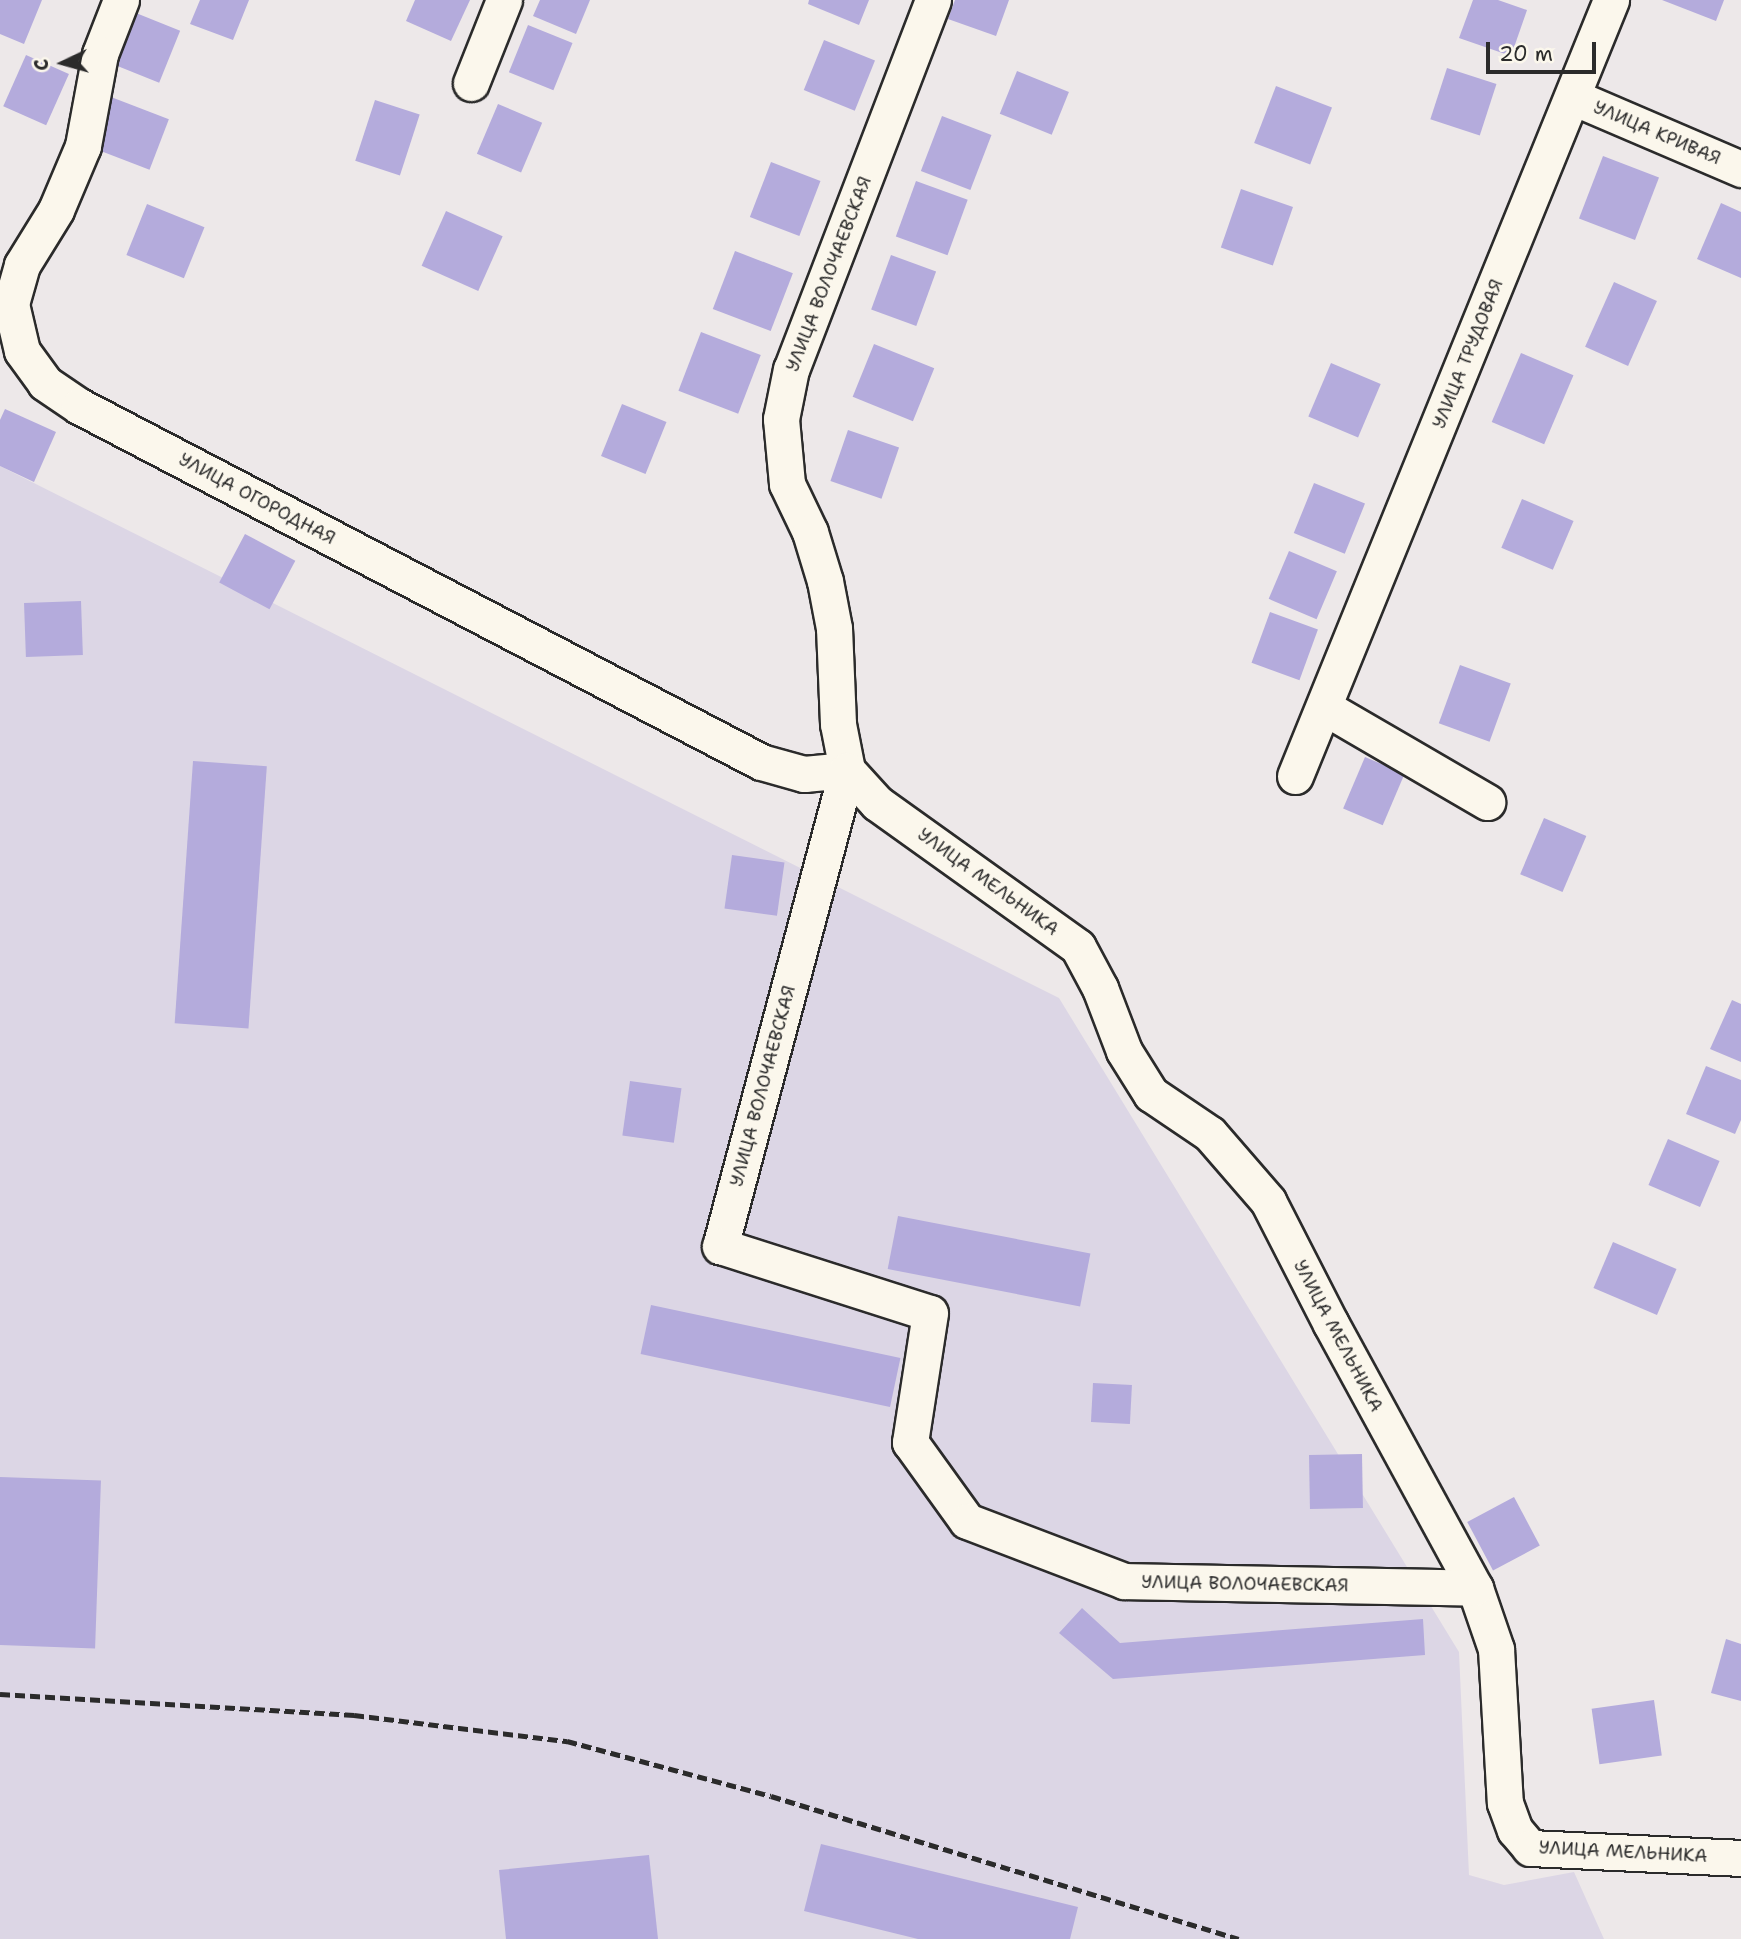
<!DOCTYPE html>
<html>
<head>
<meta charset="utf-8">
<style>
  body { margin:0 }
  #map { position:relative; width:1741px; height:1939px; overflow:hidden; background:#ede8e9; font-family:"Shantell Sans",sans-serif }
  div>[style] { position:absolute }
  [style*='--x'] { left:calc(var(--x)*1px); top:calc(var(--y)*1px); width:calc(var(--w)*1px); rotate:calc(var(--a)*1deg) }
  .built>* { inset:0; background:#dcd6e5 }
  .building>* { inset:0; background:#b4abdc; transform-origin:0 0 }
  .roads { filter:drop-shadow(2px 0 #2b2b2b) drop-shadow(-2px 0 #2b2b2b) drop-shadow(0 2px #2b2b2b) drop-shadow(0 -2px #2b2b2b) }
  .street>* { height:35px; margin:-17.5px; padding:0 17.5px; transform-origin:17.5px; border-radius:17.5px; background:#fbf7ec }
  .rail>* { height:5px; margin-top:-2.5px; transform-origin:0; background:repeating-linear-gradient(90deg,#2b2b2b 0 10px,transparent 0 15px) }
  span { translate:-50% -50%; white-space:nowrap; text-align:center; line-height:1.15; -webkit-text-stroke:5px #fbf7ec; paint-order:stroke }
  .street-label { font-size:18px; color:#2b2b2b }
  .north { position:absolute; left:28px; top:28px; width:70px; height:70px; -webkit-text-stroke:5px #fbf7ec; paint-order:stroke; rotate:265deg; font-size:19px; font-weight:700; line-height:28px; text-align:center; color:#2b2b2b }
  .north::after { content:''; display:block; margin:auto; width:24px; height:32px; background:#2b2b2b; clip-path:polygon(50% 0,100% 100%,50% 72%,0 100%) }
  .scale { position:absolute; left:1486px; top:42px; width:110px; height:32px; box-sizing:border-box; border:4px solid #2b2b2b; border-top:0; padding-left:9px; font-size:21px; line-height:24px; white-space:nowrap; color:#2b2b2b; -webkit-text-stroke:5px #fbf7ec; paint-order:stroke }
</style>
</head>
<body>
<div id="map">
  <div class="built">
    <div style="clip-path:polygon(0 466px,1059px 998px,1459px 1652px,1469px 1875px,1504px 1885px,1574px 1872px,1604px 1939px,0 1939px)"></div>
  </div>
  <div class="building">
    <div style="clip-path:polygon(0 0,42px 0,24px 44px,0 34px)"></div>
    <div style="clip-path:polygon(200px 0,249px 0,233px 40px,190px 24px)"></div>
    <div style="clip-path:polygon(415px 0,470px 0,451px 41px,406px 21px)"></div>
    <div style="clip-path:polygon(540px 0,590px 0,576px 34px,533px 16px)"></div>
    <div style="clip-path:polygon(809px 0,869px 0,859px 25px,808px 4px)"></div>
    <div style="clip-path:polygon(955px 0,1009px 0,996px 36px,948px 19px)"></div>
    <div style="clip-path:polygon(1473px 0,1498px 0,1527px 10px,1511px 56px,1459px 38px)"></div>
    <div style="clip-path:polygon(1662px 0,1724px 0,1716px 21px)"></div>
    <div style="left:131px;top:11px;width:53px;height:56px;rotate:22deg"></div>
    <div style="left:528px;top:25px;width:48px;height:51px;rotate:22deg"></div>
    <div style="left:824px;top:40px;width:55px;height:54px;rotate:22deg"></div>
    <div style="left:26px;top:55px;width:47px;height:56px;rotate:24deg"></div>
    <div style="left:1447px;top:68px;width:52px;height:54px;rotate:18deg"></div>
    <div style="left:1017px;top:71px;width:56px;height:46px;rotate:22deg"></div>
    <div style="left:1276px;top:86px;width:60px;height:61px;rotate:21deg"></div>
    <div style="left:111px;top:97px;width:62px;height:54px;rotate:21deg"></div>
    <div style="left:375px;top:100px;width:47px;height:64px;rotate:18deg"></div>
    <div style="left:498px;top:104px;width:48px;height:54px;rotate:23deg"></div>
    <div style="left:942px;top:116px;width:53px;height:59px;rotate:21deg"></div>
    <div style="left:1603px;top:156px;width:60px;height:67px;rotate:21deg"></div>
    <div style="left:771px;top:162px;width:53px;height:59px;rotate:21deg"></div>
    <div style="left:916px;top:181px;width:55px;height:59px;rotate:20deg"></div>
    <div style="left:1241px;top:189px;width:55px;height:62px;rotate:19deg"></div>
    <div style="clip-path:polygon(1721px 203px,1741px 212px,1741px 278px,1697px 259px)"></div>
    <div style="left:147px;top:204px;width:62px;height:55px;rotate:22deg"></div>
    <div style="left:446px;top:211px;width:62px;height:60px;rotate:24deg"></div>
    <div style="left:735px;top:251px;width:62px;height:62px;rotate:21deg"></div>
    <div style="left:891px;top:255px;width:48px;height:58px;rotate:20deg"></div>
    <div style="left:1614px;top:282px;width:47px;height:71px;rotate:24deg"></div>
    <div style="left:701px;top:332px;width:64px;height:63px;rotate:21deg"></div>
    <div style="left:874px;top:344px;width:65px;height:57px;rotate:22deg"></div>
    <div style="left:1521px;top:353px;width:57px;height:75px;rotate:23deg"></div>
    <div style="left:1331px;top:363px;width:54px;height:58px;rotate:23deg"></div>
    <div style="left:622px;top:404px;width:48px;height:56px;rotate:22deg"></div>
    <div style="clip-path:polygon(5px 409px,56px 432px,34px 482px,0 466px,0 420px)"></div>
    <div style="left:848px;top:430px;width:54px;height:54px;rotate:19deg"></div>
    <div style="left:1314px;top:483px;width:55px;height:54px;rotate:22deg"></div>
    <div style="left:1522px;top:499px;width:56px;height:53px;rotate:23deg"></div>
    <div style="left:245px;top:534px;width:57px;height:55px;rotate:28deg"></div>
    <div style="left:1289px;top:551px;width:52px;height:52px;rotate:23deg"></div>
    <div style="left:81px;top:601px;width:54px;height:57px;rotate:88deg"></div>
    <div style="left:1270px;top:612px;width:51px;height:54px;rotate:20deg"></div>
    <div style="left:1460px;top:665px;width:54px;height:62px;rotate:20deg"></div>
    <div style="left:1365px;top:757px;width:43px;height:56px;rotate:23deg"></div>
    <div style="left:193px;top:761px;width:74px;height:263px;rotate:4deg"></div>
    <div style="left:1544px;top:818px;width:46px;height:61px;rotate:23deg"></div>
    <div style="left:732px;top:855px;width:53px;height:54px;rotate:8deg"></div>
    <div style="clip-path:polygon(1732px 1000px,1741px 1004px,1741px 1062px,1710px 1049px)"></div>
    <div style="clip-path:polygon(1706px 1066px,1741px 1080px,1741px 1120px,1735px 1134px,1686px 1114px)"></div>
    <div style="left:630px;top:1081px;width:52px;height:55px;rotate:8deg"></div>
    <div style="left:1668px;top:1139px;width:56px;height:50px;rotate:23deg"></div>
    <div style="left:898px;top:1216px;width:196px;height:54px;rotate:11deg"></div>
    <div style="left:1613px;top:1242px;width:69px;height:50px;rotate:23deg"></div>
    <div style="left:651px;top:1305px;width:255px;height:50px;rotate:12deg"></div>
    <div style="left:1093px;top:1383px;width:39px;height:39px;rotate:3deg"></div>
    <div style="left:1362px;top:1454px;width:54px;height:53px;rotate:89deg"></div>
    <div style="left:0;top:1477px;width:101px;height:168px;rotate:2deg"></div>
    <div style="left:1514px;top:1497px;width:55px;height:53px;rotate:62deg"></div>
    <div style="clip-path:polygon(1082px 1608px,1120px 1643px,1423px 1619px,1425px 1655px,1113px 1679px,1059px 1633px)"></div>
    <div style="clip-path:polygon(1726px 1639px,1741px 1644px,1741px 1701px,1711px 1693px)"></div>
    <div style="left:1654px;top:1700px;width:56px;height:63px;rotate:82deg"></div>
    <div style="clip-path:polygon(821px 1844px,1078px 1907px,1070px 1939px,918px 1939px,804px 1911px)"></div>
    <div style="clip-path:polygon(649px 1855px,658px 1939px,506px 1939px,499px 1870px)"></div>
  </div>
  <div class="roads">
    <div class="street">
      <div style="--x:121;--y:0;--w:58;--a:111.3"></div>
      <div style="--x:100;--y:54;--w:94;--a:100.5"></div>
      <div style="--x:83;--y:146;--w:69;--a:112.9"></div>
      <div style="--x:56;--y:210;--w:65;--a:121.7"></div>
      <div style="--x:22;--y:265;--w:41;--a:105.8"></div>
      <div style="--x:11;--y:304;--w:48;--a:76.8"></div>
      <div style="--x:22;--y:351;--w:39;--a:54"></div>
      <div style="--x:45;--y:383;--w:41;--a:34.1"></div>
      <div style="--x:79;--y:406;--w:769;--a:27.56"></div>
      <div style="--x:761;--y:762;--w:45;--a:15.6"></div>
      <div style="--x:804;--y:774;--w:43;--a:-5.3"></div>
      <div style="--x:847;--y:770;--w:45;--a:47.7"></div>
      <div style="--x:877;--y:803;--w:247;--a:35.6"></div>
      <div style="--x:1078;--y:947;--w:47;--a:61.8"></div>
      <div style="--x:1100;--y:988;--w:67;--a:69.1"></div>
      <div style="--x:1124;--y:1051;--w:51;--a:57.9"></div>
      <div style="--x:1151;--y:1094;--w:71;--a:34.1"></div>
      <div style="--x:1210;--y:1134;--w:89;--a:49.1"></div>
      <div style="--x:1268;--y:1201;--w:138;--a:62.9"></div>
      <div style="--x:1331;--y:1324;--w:301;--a:61.4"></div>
      <div style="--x:1475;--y:1588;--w:65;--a:71"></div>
      <div style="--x:1496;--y:1649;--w:154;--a:86.7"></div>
      <div style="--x:1505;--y:1803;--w:29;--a:70"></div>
      <div style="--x:1515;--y:1830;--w:23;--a:50"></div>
      <div style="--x:1530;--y:1848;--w:211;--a:2.7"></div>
      <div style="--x:933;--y:0;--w:395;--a:111"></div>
      <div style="--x:791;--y:369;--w:51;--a:101.3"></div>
      <div style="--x:781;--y:419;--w:65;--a:84.7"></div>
      <div style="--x:787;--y:484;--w:53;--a:64.4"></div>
      <div style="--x:810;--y:532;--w:51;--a:73"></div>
      <div style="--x:825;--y:581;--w:48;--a:79.2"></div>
      <div style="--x:834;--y:628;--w:96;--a:87.6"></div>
      <div style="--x:838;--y:724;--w:47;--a:78.9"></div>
      <div style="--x:847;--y:770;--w:493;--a:104.9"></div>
      <div style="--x:720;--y:1246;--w:220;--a:17.7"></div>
      <div style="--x:930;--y:1313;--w:131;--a:98.8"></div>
      <div style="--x:910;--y:1442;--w:97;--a:54.2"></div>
      <div style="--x:967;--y:1521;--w:168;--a:20.9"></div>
      <div style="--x:1124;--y:1581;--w:351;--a:1.1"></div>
      <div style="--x:471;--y:83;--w:89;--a:-68.3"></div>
      <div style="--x:1573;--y:97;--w:183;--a:23.2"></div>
      <div style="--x:1324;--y:707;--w:189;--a:30.2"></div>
      <div style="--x:1295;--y:776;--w:838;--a:-67.84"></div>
    </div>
  </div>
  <div class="rail">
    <div style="--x:0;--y:1694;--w:355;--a:3.4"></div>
    <div style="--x:354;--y:1715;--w:215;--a:7"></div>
    <div style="--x:567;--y:1741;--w:211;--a:15.1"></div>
    <div style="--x:771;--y:1796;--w:489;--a:17"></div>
  </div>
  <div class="street-label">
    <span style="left:1657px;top:133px;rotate:23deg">УЛИЦА КРИВАЯ</span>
    <span style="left:829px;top:274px;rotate:-69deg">УЛИЦА ВОЛОЧАЕВСКАЯ</span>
    <span style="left:1468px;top:354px;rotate:-68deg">УЛИЦА ТРУДОВАЯ</span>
    <span style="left:257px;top:499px;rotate:28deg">УЛИЦА ОГОРОДНАЯ</span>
    <span style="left:988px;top:882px;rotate:36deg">УЛИЦА МЕЛЬНИКА</span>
    <span style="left:763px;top:1086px;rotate:-75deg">УЛИЦА ВОЛОЧАЕВСКАЯ</span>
    <span style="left:1338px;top:1336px;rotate:62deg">УЛИЦА МЕЛЬНИКА</span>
    <span style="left:1245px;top:1584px;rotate:1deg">УЛИЦА ВОЛОЧАЕВСКАЯ</span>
    <span style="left:1623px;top:1852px;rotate:3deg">УЛИЦА МЕЛЬНИКА</span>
  </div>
  <div class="north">С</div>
  <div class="scale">20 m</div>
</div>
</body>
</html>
